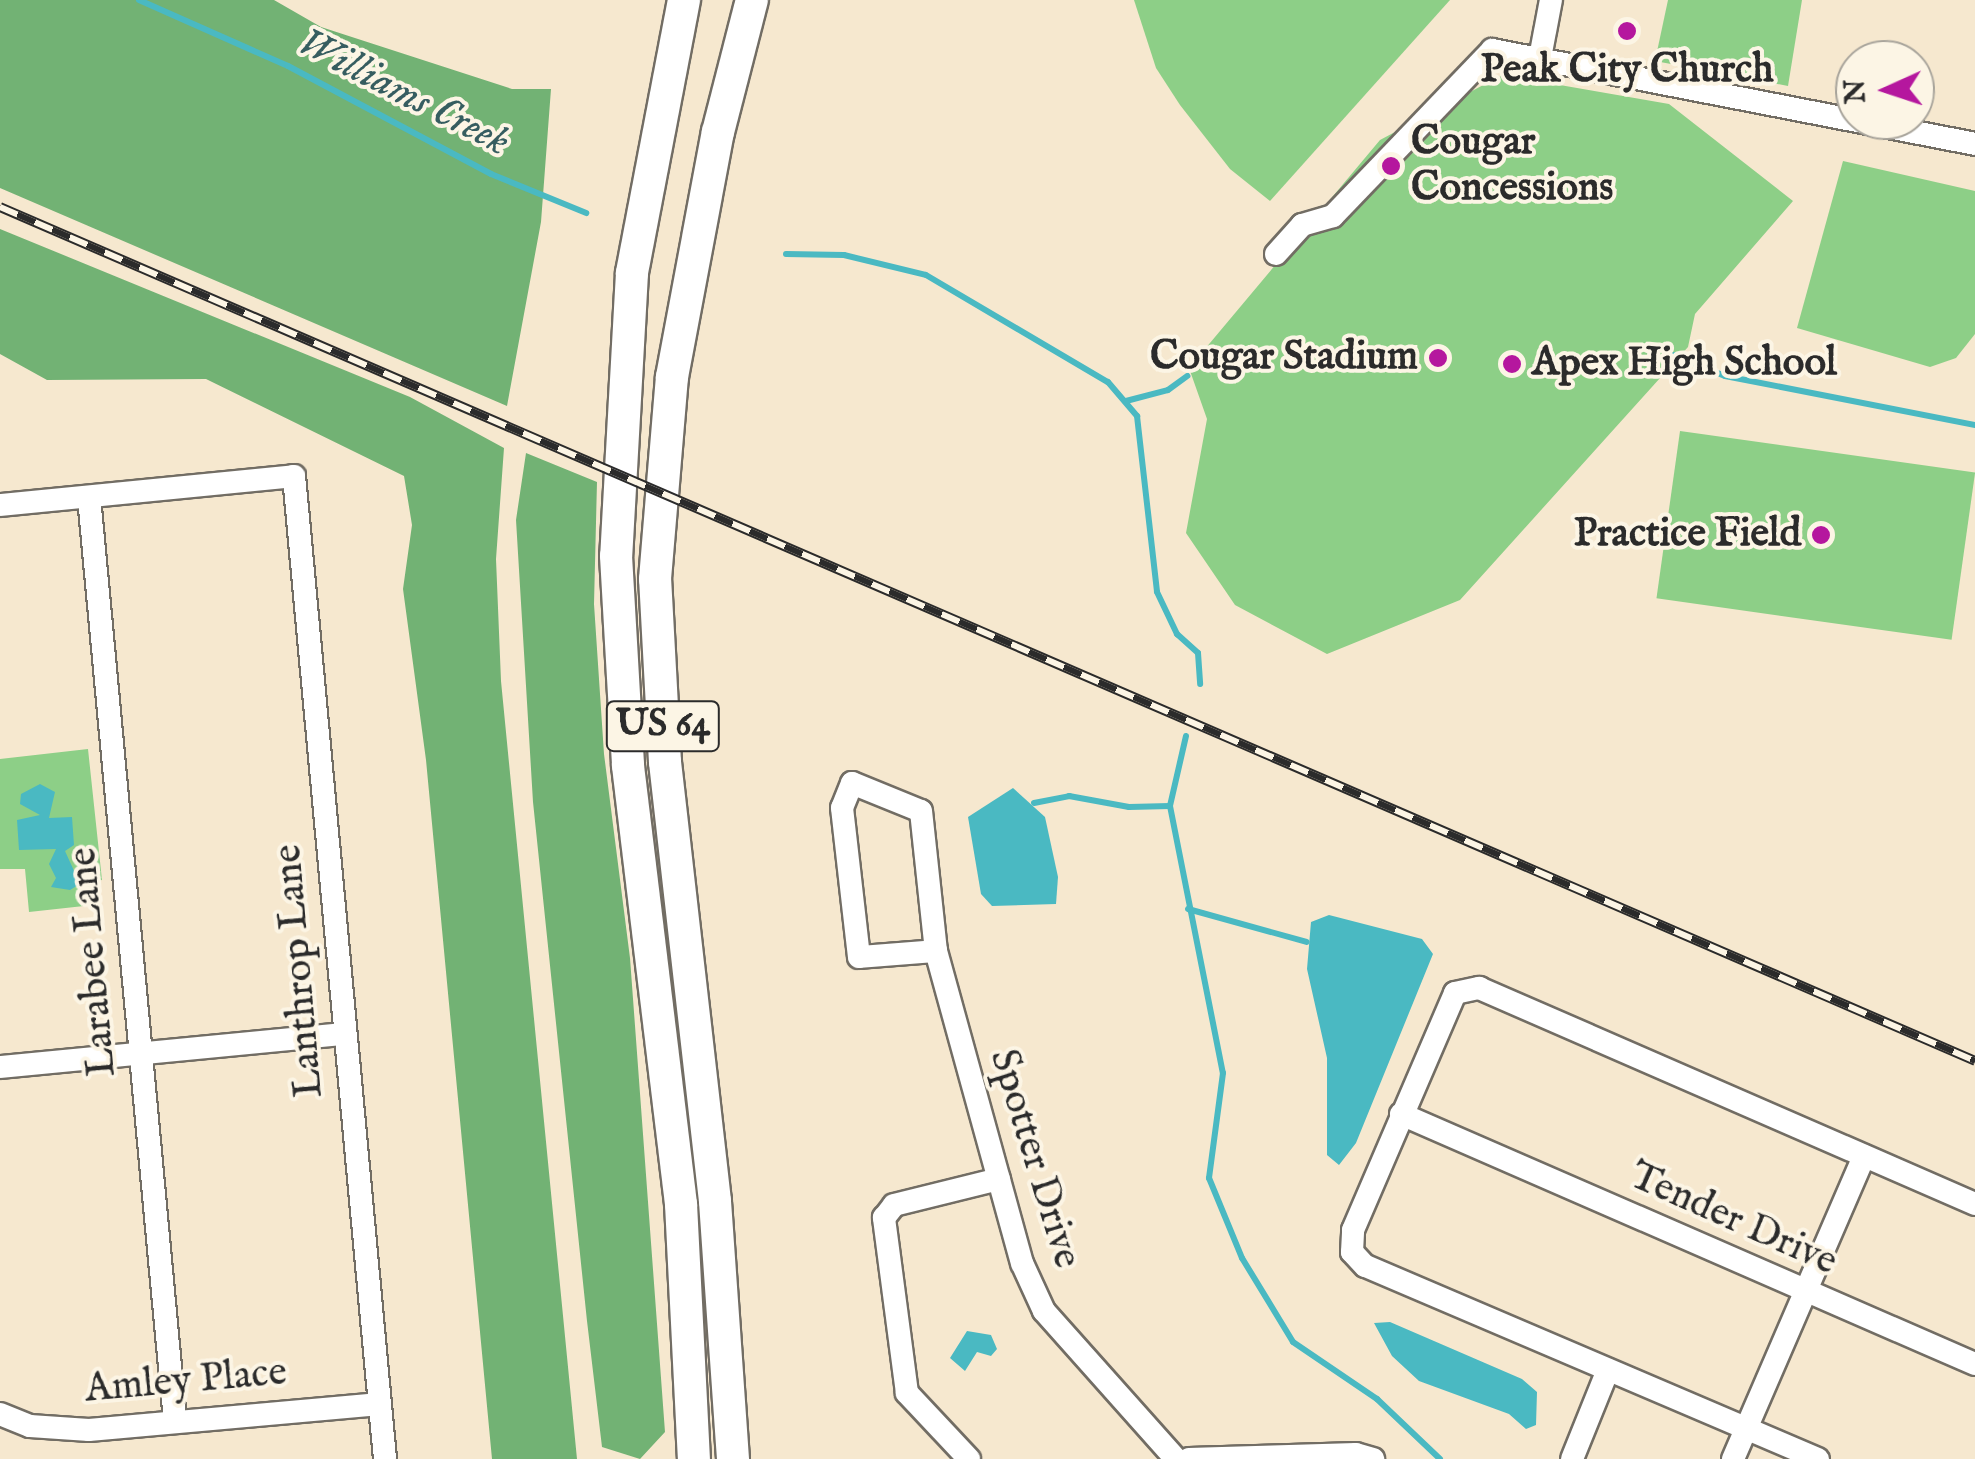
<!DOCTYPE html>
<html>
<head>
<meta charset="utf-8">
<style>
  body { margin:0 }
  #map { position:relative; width:1975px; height:1459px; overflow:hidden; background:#f6e8cf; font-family:"IM FELL English",serif }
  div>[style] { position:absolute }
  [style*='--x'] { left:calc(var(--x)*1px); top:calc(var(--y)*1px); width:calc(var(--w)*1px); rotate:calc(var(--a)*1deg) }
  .green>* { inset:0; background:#8dcf87; transform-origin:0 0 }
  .forest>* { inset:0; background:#72b274 }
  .water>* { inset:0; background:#4ab9c2 }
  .stream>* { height:6px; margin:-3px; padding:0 3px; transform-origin:3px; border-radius:3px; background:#4ab9c2 }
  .roads { filter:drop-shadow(2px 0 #726d64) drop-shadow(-2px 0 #726d64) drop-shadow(0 2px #726d64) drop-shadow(0 -2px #726d64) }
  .minor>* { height:22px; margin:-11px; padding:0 11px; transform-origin:11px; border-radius:11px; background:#fff }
  .highway>* { height:32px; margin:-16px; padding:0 16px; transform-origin:16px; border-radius:16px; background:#fff }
  .rail>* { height:10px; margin-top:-5px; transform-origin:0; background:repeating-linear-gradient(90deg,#fcf5e5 0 19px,#2b2b2b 0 38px); box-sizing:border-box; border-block:2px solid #2b2b2b }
  .dots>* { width:28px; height:28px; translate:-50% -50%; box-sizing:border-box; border:5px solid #fcf5e5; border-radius:50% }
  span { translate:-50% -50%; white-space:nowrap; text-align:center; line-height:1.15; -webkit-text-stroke:8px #fcf5e5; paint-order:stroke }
  .shield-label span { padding:2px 8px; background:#fcf5e5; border:2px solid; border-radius:8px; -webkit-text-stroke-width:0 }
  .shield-label { font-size:38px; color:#2b2b2b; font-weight:700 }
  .poi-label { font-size:40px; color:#2b2b2b; font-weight:700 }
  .left { translate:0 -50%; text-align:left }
  .right { translate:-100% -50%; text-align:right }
  .street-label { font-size:40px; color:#2b2b2b }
  .water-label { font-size:42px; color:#365d60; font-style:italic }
  .north { position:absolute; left:1835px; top:40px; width:100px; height:100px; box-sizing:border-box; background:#fcf5e5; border:2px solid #a8a49b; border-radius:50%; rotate:267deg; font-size:28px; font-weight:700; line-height:40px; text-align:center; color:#2b2b2b }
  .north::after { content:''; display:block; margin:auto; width:35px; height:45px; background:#b5179e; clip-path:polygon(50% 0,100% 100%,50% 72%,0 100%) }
</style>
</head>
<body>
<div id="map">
  <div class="green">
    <div style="clip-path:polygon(1134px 0,1450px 0,1270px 201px,1230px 169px,1180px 105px,1156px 68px)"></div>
    <div style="clip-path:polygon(1668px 0,1802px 0,1788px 86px,1655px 61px)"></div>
    <div style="clip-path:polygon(1502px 75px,1669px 104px,1793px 201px,1695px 314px,1688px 347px,1460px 600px,1327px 654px,1235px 605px,1186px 533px,1207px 419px,1189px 368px,1380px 140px)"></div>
    <div style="clip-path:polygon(1843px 161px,1975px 191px,1975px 334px,1956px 358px,1930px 367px,1797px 328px)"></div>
    <div style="left:1680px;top:431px;width:298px;height:169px;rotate:8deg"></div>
    <div style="clip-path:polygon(88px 749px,102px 880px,91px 882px,93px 905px,29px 912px,25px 869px,0 869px,0 759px)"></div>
  </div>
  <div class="forest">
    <div style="clip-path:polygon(0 0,274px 0,321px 27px,512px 89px,551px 89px,541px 222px,507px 406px,0 188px)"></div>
    <div style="clip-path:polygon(0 229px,410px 397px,504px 448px,496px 559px,501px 681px,577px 1459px,492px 1459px,426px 760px,403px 589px,412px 525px,404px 476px,206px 379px,47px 380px,0 354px)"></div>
    <div style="clip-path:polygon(526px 453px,597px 482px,594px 604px,604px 754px,630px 958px,665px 1432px,640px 1459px,602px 1447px,587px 1321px,533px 802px,516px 520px)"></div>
  </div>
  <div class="water">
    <div style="clip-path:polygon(40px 784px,55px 792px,49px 818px,72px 817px,74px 845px,65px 851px,80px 884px,70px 890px,51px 887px,56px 878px,49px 864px,56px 849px,19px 850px,17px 820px,40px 815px,20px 804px,21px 794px)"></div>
    <div style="clip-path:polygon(1013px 788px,1045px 817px,1058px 877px,1056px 904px,992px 906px,981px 894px,968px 817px)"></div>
    <div style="clip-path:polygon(1329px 915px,1422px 939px,1433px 954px,1356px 1143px,1339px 1165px,1327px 1155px,1327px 1058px,1307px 969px,1311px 922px)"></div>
    <div style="clip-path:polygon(1390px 1322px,1522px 1379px,1537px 1392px,1536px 1425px,1526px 1429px,1509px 1414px,1419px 1381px,1392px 1356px,1374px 1323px)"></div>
    <div style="clip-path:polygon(967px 1331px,991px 1335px,997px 1349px,991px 1356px,977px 1352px,965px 1371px,950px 1358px)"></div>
  </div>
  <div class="stream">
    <div style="--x:139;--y:0;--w:163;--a:23.9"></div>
    <div style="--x:288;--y:66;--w:230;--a:28"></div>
    <div style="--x:491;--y:174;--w:103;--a:22.3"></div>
    <div style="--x:786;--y:254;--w:58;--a:1"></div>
    <div style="--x:844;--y:255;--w:84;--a:13.7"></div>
    <div style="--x:926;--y:275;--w:211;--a:30.5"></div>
    <div style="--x:1108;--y:382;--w:45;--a:49.5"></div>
    <div style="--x:1137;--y:416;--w:177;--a:83.5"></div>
    <div style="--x:1157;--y:592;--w:47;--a:64.5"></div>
    <div style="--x:1177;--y:634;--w:28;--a:42"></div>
    <div style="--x:1198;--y:653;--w:31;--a:86"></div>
    <div style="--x:1674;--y:355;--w:55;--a:22.4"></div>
    <div style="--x:1725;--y:376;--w:255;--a:11.1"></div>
    <div style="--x:1126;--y:401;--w:43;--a:-14.7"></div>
    <div style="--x:1168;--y:390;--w:24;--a:-36"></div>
    <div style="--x:1186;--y:736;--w:72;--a:102.9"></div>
    <div style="--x:1170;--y:806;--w:272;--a:78.8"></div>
    <div style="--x:1223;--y:1073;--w:106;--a:97.6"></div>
    <div style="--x:1209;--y:1178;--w:87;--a:67.6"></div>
    <div style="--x:1242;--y:1258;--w:98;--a:58.7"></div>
    <div style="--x:1293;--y:1342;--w:102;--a:34.2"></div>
    <div style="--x:1377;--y:1399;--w:87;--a:43.6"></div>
    <div style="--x:1034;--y:803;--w:36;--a:-11"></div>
    <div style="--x:1069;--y:796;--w:61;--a:10.4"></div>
    <div style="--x:1129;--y:807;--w:41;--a:-1.4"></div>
    <div style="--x:1188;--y:909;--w:123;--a:15.5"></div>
  </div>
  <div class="roads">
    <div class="minor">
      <div style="--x:1540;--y:58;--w:59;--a:-79.3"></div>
      <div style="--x:1276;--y:254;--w:39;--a:-48"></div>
      <div style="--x:1302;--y:225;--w:32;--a:-16"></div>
      <div style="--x:1333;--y:216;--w:230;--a:-46.2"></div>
      <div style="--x:1492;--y:50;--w:492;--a:11"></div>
      <div style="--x:89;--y:497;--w:928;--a:84.68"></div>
      <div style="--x:0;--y:505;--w:295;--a:-5.6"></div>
      <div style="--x:294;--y:476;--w:987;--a:84.71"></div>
      <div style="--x:936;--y:951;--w:77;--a:175.5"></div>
      <div style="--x:859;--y:957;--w:150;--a:-96.5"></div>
      <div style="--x:842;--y:808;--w:27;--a:-68"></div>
      <div style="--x:852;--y:783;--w:74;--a:22.1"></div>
      <div style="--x:921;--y:811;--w:141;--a:83.9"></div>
      <div style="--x:936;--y:951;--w:324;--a:74.6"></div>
      <div style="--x:1022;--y:1263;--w:53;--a:65.4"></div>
      <div style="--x:1044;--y:1311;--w:198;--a:48.3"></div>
      <div style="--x:0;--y:1067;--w:345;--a:-5.5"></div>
      <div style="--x:1401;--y:1114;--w:626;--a:23.54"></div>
      <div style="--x:0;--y:1414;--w:32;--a:22"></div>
      <div style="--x:30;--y:1426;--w:59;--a:3.9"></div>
      <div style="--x:89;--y:1430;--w:292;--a:-5.1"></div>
      <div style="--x:969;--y:1459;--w:91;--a:-133.2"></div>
      <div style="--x:907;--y:1393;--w:177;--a:-97.5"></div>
      <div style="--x:884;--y:1218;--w:16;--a:-52"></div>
      <div style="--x:894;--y:1205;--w:108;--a:-13.9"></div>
      <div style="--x:1189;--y:1459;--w:167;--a:-1.7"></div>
      <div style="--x:1356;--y:1454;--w:18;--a:16"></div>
      <div style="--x:1572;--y:1459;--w:96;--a:-68"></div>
      <div style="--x:1733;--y:1459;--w:330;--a:-66.6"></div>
      <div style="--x:1818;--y:1459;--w:492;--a:-156.9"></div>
      <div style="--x:1365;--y:1266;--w:19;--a:-133"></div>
      <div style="--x:1352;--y:1252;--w:22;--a:-87"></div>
      <div style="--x:1353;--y:1230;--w:258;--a:-66.7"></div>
      <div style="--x:1455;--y:993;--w:25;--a:-12"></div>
      <div style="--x:1479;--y:988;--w:541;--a:23.53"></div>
    </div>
    <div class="highway">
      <div style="--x:684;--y:0;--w:278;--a:100.8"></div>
      <div style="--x:632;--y:273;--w:283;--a:93.2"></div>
      <div style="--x:616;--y:556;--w:210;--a:86.7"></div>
      <div style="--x:628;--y:766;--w:441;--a:83.1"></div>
      <div style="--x:681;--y:1204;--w:255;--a:87.1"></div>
      <div style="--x:733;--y:1459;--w:259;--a:-94"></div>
      <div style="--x:715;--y:1201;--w:442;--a:-96.5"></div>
      <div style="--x:665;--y:762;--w:183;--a:-93.1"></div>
      <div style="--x:655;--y:579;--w:203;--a:-85.2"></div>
      <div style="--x:672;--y:377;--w:249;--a:-79.4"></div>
      <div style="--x:718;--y:132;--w:136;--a:-75.6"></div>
    </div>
  </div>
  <div class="rail">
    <div style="--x:0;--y:207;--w:2152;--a:23.38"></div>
  </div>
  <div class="dots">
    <div style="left:1627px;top:31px;background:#b5179e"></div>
    <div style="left:1391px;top:166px;background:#b5179e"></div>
    <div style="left:1438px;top:358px;background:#b5179e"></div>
    <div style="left:1512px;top:364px;background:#b5179e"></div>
    <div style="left:1821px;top:535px;background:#b5179e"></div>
  </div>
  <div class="shield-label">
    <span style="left:663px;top:726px">US 64</span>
  </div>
  <div class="poi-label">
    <span style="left:1627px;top:71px">Peak City Church</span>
    <span class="left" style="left:1411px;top:166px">Cougar<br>Concessions</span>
    <span class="right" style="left:1418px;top:358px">Cougar Stadium</span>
    <span class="left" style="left:1532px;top:364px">Apex High School</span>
    <span class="right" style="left:1801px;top:535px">Practice Field</span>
  </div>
  <div class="street-label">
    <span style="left:94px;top:962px;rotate:-95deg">Larabee Lane</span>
    <span style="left:300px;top:971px;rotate:-95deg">Lanthrop Lane</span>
    <span style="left:1034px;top:1159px;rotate:73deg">Spotter Drive</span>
    <span style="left:1733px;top:1220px;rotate:24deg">Tender Drive</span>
    <span style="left:186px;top:1382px;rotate:-5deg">Amley Place</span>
  </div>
  <div class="water-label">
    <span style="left:403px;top:93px;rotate:27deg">Williams Creek</span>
  </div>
  <div class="north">N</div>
</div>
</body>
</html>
